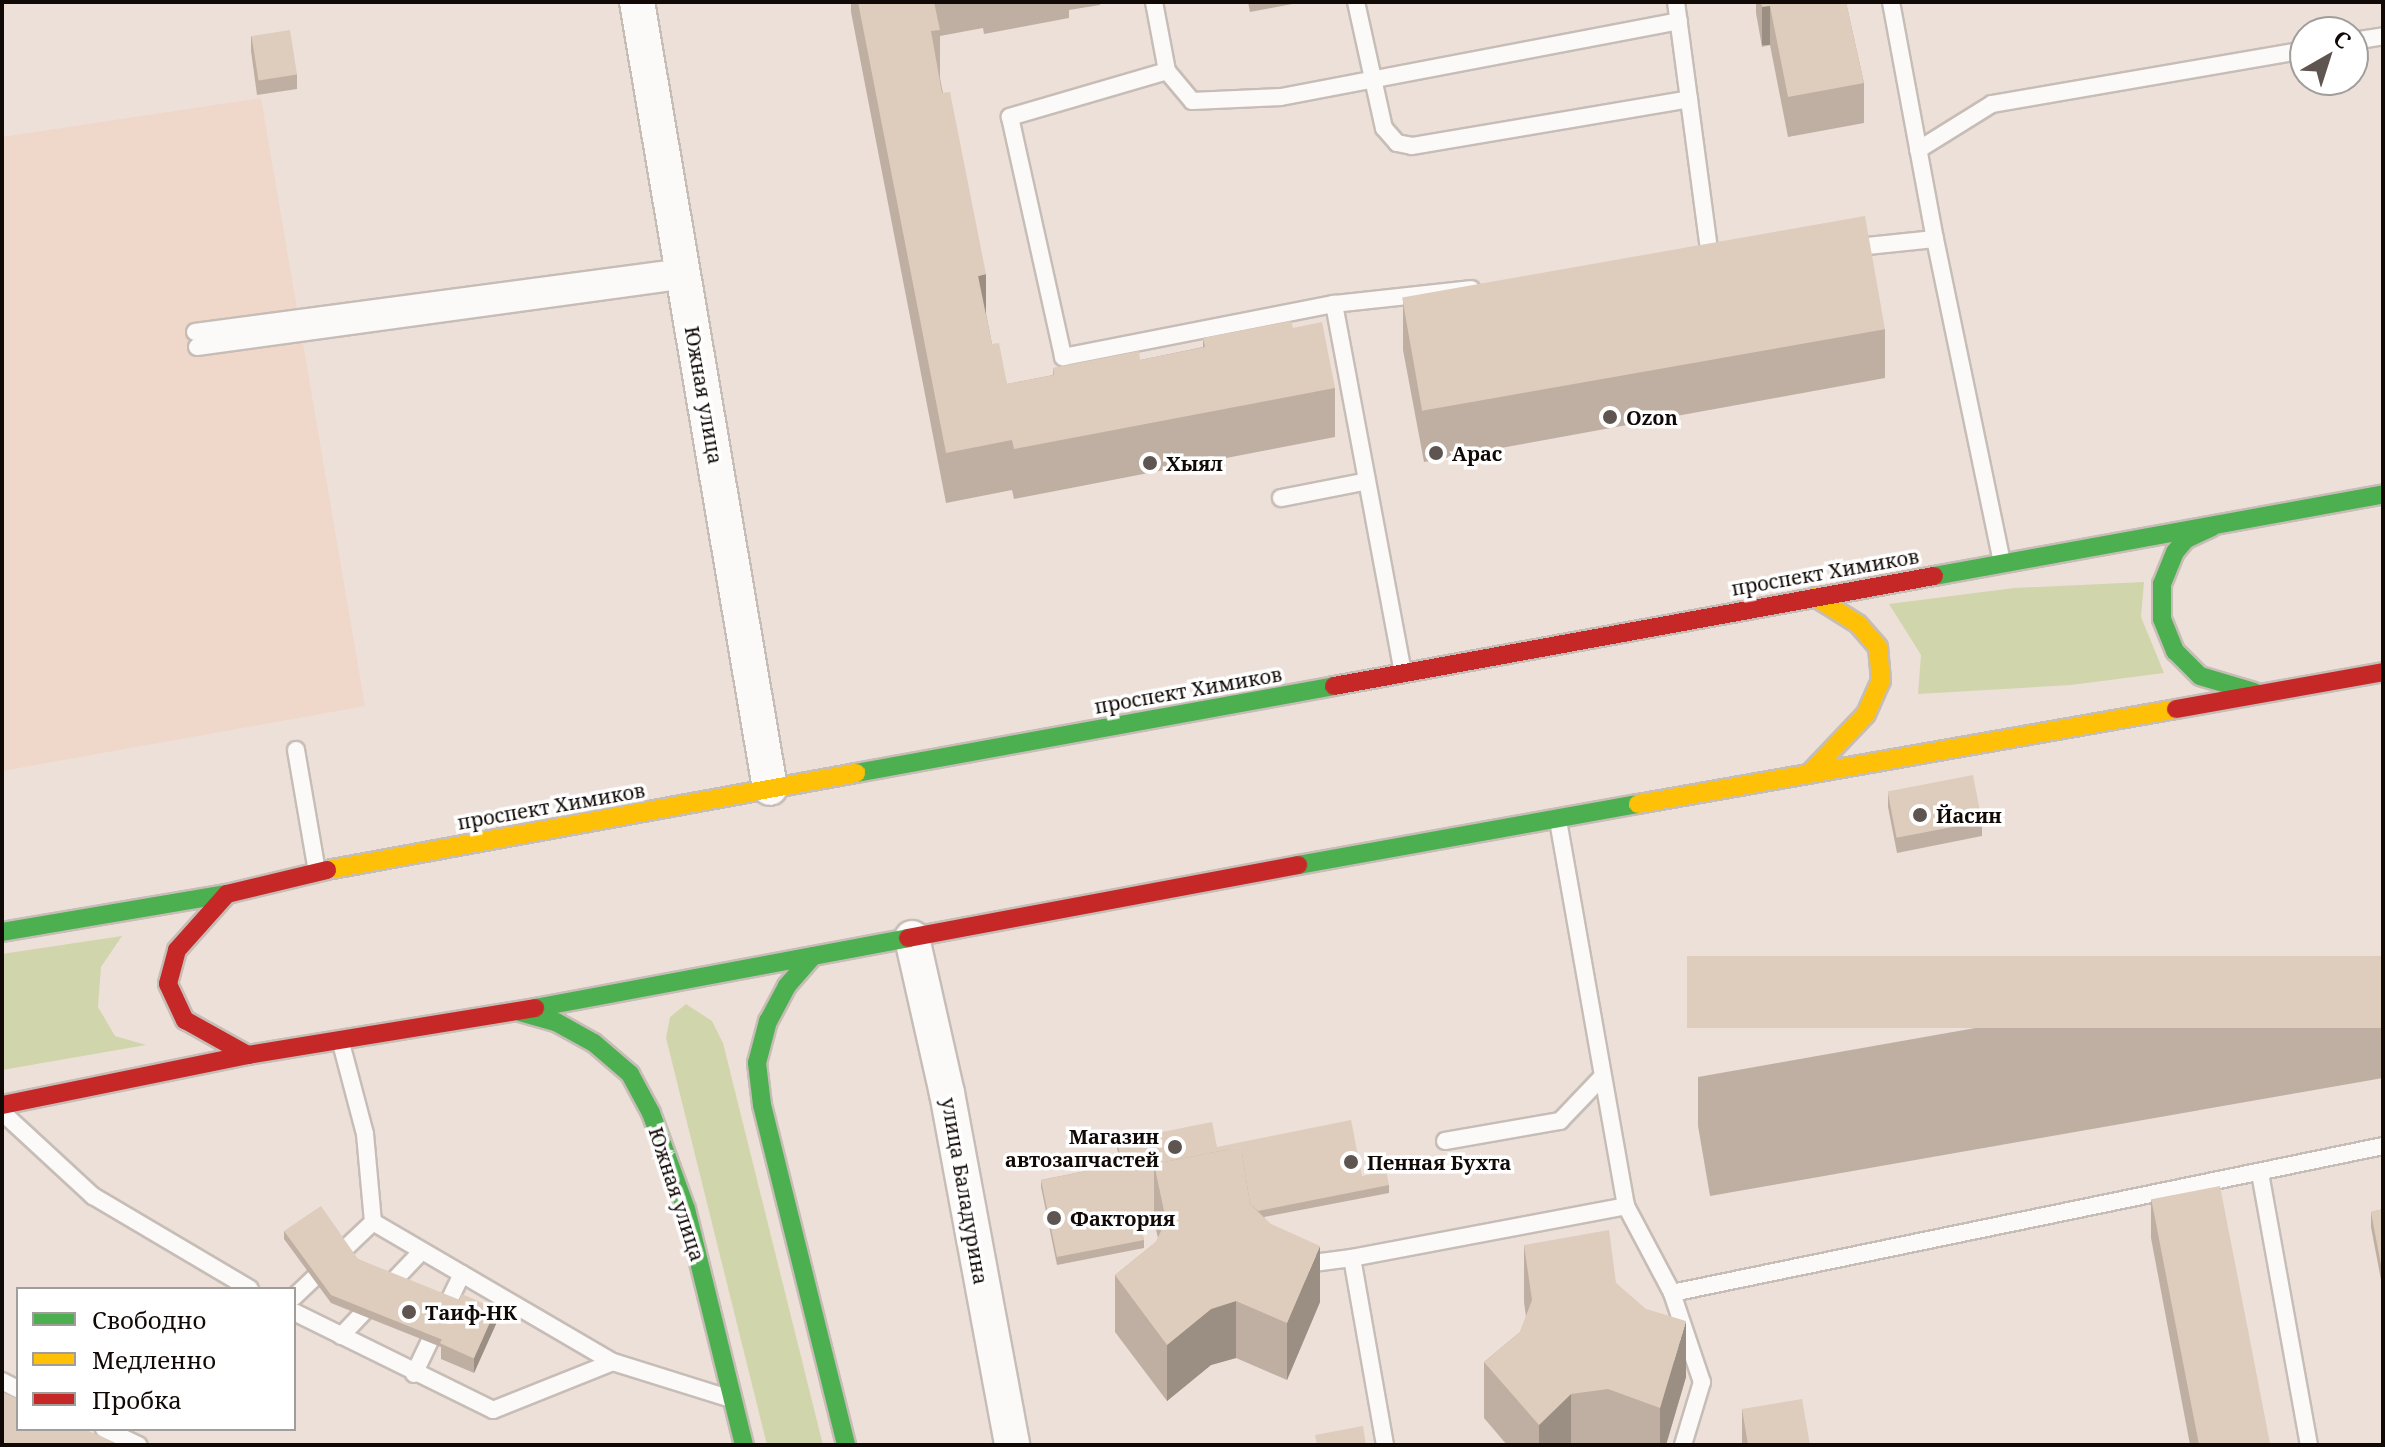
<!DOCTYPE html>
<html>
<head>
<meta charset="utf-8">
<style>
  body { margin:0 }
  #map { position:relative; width:2385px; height:1447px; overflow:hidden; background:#ede0d8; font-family:"Noto Serif",serif }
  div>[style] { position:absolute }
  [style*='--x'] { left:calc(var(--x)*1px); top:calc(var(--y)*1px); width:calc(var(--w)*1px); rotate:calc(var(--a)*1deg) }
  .built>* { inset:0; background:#efd7ca }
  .green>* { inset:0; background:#d1d5ab }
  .roads { filter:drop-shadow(2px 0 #c7bdb7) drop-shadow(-2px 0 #c7bdb7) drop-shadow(0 2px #c7bdb7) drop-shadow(0 -2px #c7bdb7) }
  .lane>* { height:16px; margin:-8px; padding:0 8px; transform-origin:8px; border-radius:8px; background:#fcfaf9 }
  .street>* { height:34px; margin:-17px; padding:0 17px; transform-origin:17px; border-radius:17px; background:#fcfaf9 }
  .fast>* { height:18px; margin:-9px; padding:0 9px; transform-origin:9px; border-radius:9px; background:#4caf50 }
  .slow>* { height:18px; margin:-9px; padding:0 9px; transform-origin:9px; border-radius:9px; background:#ffc107 }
  .jam>* { height:18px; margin:-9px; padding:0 9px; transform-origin:9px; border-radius:9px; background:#c62828 }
  .wall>* { inset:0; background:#bfafa2 }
  .shaded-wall>* { inset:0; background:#9b8f84; transform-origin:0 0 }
  .building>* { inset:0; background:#deccbc; transform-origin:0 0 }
  .dots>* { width:22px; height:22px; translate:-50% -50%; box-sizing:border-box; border:4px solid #fff; border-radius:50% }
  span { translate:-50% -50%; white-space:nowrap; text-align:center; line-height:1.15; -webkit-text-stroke:7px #fff; paint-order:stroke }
  .street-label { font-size:20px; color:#110906 }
  .poi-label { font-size:20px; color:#110906; font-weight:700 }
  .left { translate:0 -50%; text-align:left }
  .right { translate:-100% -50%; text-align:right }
  .frame { position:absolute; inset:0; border:4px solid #110906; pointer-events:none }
  .legend { position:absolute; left:16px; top:1287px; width:280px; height:144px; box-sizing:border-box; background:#fff; border:2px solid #a09d9b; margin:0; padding:10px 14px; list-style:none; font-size:24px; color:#110906 }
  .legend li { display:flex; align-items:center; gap:16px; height:40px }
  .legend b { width:40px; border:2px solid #a09d9b }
  .north { position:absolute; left:2289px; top:16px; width:80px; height:80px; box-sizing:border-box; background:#fff; border:2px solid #a09d9b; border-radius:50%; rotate:39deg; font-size:22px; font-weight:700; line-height:32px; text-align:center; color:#110906 }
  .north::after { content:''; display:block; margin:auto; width:28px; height:36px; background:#5e5450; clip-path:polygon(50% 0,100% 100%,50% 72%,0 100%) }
</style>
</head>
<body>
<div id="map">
  <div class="built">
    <div style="clip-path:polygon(261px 98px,365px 706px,2px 771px,2px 137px)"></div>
  </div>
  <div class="green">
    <div style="clip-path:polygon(2144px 582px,2141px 617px,2164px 673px,2071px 685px,1918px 694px,1921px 655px,1889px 604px,2014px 588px)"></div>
    <div style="clip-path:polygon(122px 936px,101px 967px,98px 1007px,115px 1036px,146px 1045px,2px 1070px,2px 954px)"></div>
    <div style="clip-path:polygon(686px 1004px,712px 1021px,723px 1043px,823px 1445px,767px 1445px,666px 1038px,670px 1017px)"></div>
  </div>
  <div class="roads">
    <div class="lane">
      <div style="--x:1154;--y:2;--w:70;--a:79.3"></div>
      <div style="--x:1167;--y:71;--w:164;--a:163.7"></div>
      <div style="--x:1010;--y:117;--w:246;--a:77.5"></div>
      <div style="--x:1063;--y:357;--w:276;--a:-11.1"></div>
      <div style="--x:1334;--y:304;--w:373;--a:79.4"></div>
      <div style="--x:1356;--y:2;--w:129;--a:77.5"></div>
      <div style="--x:1384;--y:128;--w:20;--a:49"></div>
      <div style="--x:1397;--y:143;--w:15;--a:11"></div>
      <div style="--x:1412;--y:146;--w:281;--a:-9.6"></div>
      <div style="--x:1676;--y:2;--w:263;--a:82.4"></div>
      <div style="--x:1891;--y:2;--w:241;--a:79.5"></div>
      <div style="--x:2353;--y:41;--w:30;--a:-9"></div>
      <div style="--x:1167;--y:71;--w:39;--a:50"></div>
      <div style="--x:1192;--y:101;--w:89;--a:-2.6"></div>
      <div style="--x:1281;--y:97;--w:405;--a:-10.8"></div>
      <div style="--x:1918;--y:150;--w:87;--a:-31.9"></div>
      <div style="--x:1992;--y:104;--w:318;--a:-9.8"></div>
      <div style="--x:1848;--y:248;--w:87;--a:-5.9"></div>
      <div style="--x:1935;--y:239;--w:330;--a:78.3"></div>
      <div style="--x:1334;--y:304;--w:138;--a:-6.2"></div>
      <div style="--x:195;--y:332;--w:491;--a:-7.6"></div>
      <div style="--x:197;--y:347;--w:492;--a:-7.8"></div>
      <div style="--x:1281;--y:498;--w:84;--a:-11"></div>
      <div style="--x:296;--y:750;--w:123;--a:80.2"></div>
      <div style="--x:341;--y:1043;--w:94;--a:75.2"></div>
      <div style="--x:365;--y:1134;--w:88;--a:84.8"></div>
      <div style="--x:2;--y:1112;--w:124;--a:42.7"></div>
      <div style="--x:93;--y:1196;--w:182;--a:30.6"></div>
      <div style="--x:1445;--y:1141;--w:117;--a:-9.9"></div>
      <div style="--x:1560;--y:1121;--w:61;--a:-46.3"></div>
      <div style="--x:2260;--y:1173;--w:276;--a:79.8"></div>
      <div style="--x:1626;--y:1206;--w:98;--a:62.1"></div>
      <div style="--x:1672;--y:1293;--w:94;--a:71.4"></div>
      <div style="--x:1702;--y:1382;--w:66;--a:106.8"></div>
      <div style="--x:373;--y:1222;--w:278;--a:30.3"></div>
      <div style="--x:613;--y:1362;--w:121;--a:17.4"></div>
      <div style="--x:1298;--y:1265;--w:54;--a:-7.4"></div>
      <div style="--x:1672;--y:1293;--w:726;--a:-11.68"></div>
      <div style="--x:294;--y:1297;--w:109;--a:-43.5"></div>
      <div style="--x:294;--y:1312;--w:222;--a:26.2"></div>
      <div style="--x:493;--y:1410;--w:129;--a:-21.8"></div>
      <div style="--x:341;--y:1336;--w:117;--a:-46.4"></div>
      <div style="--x:414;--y:1374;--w:111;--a:-64.4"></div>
      <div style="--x:2;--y:1381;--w:18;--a:27"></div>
      <div style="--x:104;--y:1429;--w:38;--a:25"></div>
      <div style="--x:1385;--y:1445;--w:190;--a:-100"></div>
      <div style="--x:1352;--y:1258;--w:279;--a:-10.7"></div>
      <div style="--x:1626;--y:1206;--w:390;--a:-100"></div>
    </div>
    <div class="street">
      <div style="--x:637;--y:2;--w:797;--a:80.4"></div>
      <div style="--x:912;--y:938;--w:159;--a:77.3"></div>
      <div style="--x:947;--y:1093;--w:358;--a:79.5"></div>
    </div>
    <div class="fast">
      <div style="--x:2212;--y:527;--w:29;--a:155"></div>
      <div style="--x:2186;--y:539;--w:17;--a:130"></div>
      <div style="--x:2175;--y:552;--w:35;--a:112"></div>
      <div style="--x:2162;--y:584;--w:35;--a:90"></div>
      <div style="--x:2162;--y:619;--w:35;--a:68"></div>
      <div style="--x:2175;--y:651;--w:35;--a:45"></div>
      <div style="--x:2200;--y:676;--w:56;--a:16.5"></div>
      <div style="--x:1934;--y:576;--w:456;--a:-10.3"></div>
      <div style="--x:856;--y:773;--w:486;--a:-10.3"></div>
      <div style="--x:1298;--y:865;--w:345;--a:-10.2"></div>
      <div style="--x:2;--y:932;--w:228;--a:-9.6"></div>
      <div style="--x:813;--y:956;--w:40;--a:131"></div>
      <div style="--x:787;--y:986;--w:40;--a:118"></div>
      <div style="--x:768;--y:1021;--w:43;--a:104.7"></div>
      <div style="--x:757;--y:1063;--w:42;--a:83.2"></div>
      <div style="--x:762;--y:1105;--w:350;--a:76.1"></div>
      <div style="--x:535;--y:1008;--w:380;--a:-10.6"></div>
      <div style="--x:520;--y:1012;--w:37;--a:16"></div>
      <div style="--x:556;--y:1022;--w:43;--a:28.9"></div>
      <div style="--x:594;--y:1043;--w:48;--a:40.7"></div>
      <div style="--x:630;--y:1074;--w:44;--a:61.7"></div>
      <div style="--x:651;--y:1113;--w:102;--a:70"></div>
      <div style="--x:686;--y:1209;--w:243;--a:76.2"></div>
    </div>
    <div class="slow">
      <div style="--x:1811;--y:772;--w:80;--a:-46.5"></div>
      <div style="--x:1866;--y:714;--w:36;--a:-66"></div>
      <div style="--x:1881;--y:681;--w:34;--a:-95"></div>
      <div style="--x:1878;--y:647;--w:30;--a:-131"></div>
      <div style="--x:1858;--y:624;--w:51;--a:-147.9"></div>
      <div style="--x:1638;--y:804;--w:546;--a:-10.01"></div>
      <div style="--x:327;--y:870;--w:538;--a:-10.39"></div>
    </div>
    <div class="jam">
      <div style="--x:1334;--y:686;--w:610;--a:-10.39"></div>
      <div style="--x:2176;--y:709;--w:210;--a:-10.1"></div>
      <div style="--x:327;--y:870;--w:103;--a:166.5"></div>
      <div style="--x:227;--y:894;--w:75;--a:131.8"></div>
      <div style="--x:177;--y:950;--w:35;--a:105"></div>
      <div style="--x:168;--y:984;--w:40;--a:65"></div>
      <div style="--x:185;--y:1020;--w:72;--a:29.1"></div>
      <div style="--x:248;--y:1055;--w:291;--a:-9.3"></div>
      <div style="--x:908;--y:938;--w:397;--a:-10.6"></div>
      <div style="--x:2;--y:1105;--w:251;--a:-11.5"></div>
    </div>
  </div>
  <div class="wall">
    <div style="clip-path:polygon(851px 2px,1100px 2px,1100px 5px,1069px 10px,1069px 18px,984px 34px,983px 28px,940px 36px,940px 78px,992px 344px,1007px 384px,1053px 375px,1053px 368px,1140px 360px,1203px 347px,1203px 338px,1293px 328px,1335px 388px,1335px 437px,1014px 499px,1012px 490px,946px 503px,851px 12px)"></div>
    <div style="clip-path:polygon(1248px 2px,1303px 2px,1250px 12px)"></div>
    <div style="clip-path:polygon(1756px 2px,1846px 2px,1864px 83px,1864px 123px,1788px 137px,1770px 45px,1762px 47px,1756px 13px)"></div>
    <div style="clip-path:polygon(251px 36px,297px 74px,297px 89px,257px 95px,251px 51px)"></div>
    <div style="clip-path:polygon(1403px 300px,1885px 329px,1885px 378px,1424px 462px,1403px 350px)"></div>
    <div style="clip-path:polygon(1888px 792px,1982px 821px,1982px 836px,1897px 853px,1888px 807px)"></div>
    <div style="clip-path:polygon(2383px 956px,2383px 1078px,1710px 1196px,1698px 1126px,1698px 1077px)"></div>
    <div style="clip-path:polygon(1117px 1141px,1217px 1147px,1362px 1176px,1389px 1185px,1389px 1193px,1264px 1217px,1320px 1302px,1287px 1380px,1236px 1358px,1211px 1365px,1167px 1401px,1115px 1332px,1115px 1275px,1156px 1242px,1158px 1238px,1154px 1221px,1140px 1224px,1144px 1240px,1144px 1248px,1057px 1265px,1041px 1187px,1041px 1180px,1120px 1164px,1117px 1148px)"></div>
    <div style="clip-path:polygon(2151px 1199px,2269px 1445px,2190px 1445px,2151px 1238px)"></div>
    <div style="clip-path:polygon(2383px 1209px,2383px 1280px,2381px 1280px,2371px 1227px,2371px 1212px)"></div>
    <div style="clip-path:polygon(284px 1231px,358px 1259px,496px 1324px,474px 1373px,441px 1359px,441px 1347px,331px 1303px,284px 1239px)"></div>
    <div style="clip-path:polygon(1524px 1245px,1616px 1283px,1686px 1377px,1666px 1445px,1507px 1445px,1484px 1418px,1484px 1362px,1520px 1332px,1526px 1317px,1524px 1302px)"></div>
    <div style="clip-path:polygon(1742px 1409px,1810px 1445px,1742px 1445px)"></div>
  </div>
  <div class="shaded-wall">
    <div style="left:1770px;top:6px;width:39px;height:8px;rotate:90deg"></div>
    <div style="clip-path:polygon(986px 274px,986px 324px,978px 276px)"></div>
    <div style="clip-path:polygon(1320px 1246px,1320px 1302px,1287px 1380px,1287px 1323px)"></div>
    <div style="clip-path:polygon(1236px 1301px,1236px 1358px,1211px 1365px,1167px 1401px,1167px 1345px,1211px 1309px)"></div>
    <div style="clip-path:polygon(496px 1309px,496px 1324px,474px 1373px,474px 1358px)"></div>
    <div style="clip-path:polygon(1686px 1321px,1686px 1377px,1666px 1445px,1660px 1445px,1660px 1408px)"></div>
    <div style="clip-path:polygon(1571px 1394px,1571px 1445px,1539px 1445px,1539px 1425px)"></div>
  </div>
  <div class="building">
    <div style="clip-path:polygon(858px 2px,934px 2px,940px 30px,931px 31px,942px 93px,950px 92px,986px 274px,978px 276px,992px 344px,999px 343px,1007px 384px,1054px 375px,1053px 368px,1139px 351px,1140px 360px,1205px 347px,1203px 338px,1291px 321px,1293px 328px,1322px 322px,1335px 388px,1014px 449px,1012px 440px,946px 453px)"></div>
    <div style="clip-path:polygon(1761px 2px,1846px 2px,1864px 83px,1788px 97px,1770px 6px,1762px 7px)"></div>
    <div style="left:290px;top:30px;width:45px;height:39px;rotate:81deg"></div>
    <div style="left:1865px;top:216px;width:115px;height:470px;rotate:80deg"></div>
    <div style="left:1973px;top:775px;width:47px;height:87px;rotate:79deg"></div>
    <div style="left:2383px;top:956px;width:72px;height:696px;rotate:90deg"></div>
    <div style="clip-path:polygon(1351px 1120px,1362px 1176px,1386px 1171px,1389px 1185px,1258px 1211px,1250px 1204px,1241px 1147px,1154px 1164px,1154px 1213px,1139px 1216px,1144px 1240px,1057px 1257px,1041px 1180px,1122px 1164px,1117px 1141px,1212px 1122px,1217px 1147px)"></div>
    <div style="clip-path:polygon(1241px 1147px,1250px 1204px,1271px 1224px,1320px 1246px,1287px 1323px,1236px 1301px,1211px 1309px,1167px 1345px,1115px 1275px,1156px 1242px,1166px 1220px,1154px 1164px)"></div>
    <div style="left:2220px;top:1186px;width:264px;height:70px;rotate:79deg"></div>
    <div style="clip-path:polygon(321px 1206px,358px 1259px,460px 1300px,443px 1340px,331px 1295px,284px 1231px)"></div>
    <div style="clip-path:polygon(2383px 1209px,2383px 1265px,2381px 1265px,2371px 1212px)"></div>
    <div style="clip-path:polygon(1609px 1230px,1616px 1283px,1646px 1309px,1686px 1321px,1660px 1408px,1608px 1389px,1571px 1394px,1539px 1425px,1484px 1362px,1520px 1332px,1532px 1300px,1524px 1245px)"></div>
    <div style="left:462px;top:1294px;width:37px;height:54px;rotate:24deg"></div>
    <div style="clip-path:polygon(2px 1392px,18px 1399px,18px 1429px,84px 1429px,120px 1445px,2px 1445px)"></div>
    <div style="clip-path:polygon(1802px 1399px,1810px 1445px,1748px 1445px,1742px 1409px)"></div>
    <div style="clip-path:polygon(1363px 1426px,1366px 1445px,1317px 1445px,1315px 1435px)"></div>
  </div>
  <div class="dots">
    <div style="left:1610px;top:417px;background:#5e5450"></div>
    <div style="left:1436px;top:453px;background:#5e5450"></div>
    <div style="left:1150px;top:463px;background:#5e5450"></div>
    <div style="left:1920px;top:815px;background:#5e5450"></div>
    <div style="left:1175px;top:1147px;background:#5e5450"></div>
    <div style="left:1351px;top:1162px;background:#5e5450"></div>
    <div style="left:1054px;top:1218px;background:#5e5450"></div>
    <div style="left:409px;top:1312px;background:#5e5450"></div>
  </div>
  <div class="street-label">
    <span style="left:704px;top:395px;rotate:80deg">Южная улица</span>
    <span style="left:1825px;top:572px;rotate:-10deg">проспект Химиков</span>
    <span style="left:1188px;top:690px;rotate:-10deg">проспект Химиков</span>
    <span style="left:551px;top:806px;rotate:-10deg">проспект Химиков</span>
    <span style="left:965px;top:1191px;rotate:80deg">улица Баладурина</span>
    <span style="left:677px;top:1194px;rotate:72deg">Южная улица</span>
  </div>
  <div class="poi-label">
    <span class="left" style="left:1626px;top:417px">Ozon</span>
    <span class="left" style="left:1452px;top:453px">Арас</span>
    <span class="left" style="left:1166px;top:463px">Хыял</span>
    <span class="left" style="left:1936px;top:815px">Йасин</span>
    <span class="right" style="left:1159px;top:1148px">Магазин<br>автозапчастей</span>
    <span class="left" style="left:1367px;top:1162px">Пенная Бухта</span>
    <span class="left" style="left:1070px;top:1218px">Фактория</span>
    <span class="left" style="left:425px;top:1312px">Таиф-НК</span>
  </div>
  <div class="frame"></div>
  <ul class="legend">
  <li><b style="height:10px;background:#4caf50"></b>Свободно</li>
  <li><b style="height:10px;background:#ffc107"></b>Медленно</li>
  <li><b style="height:10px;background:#c62828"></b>Пробка</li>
  </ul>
  <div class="north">С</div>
</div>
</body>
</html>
